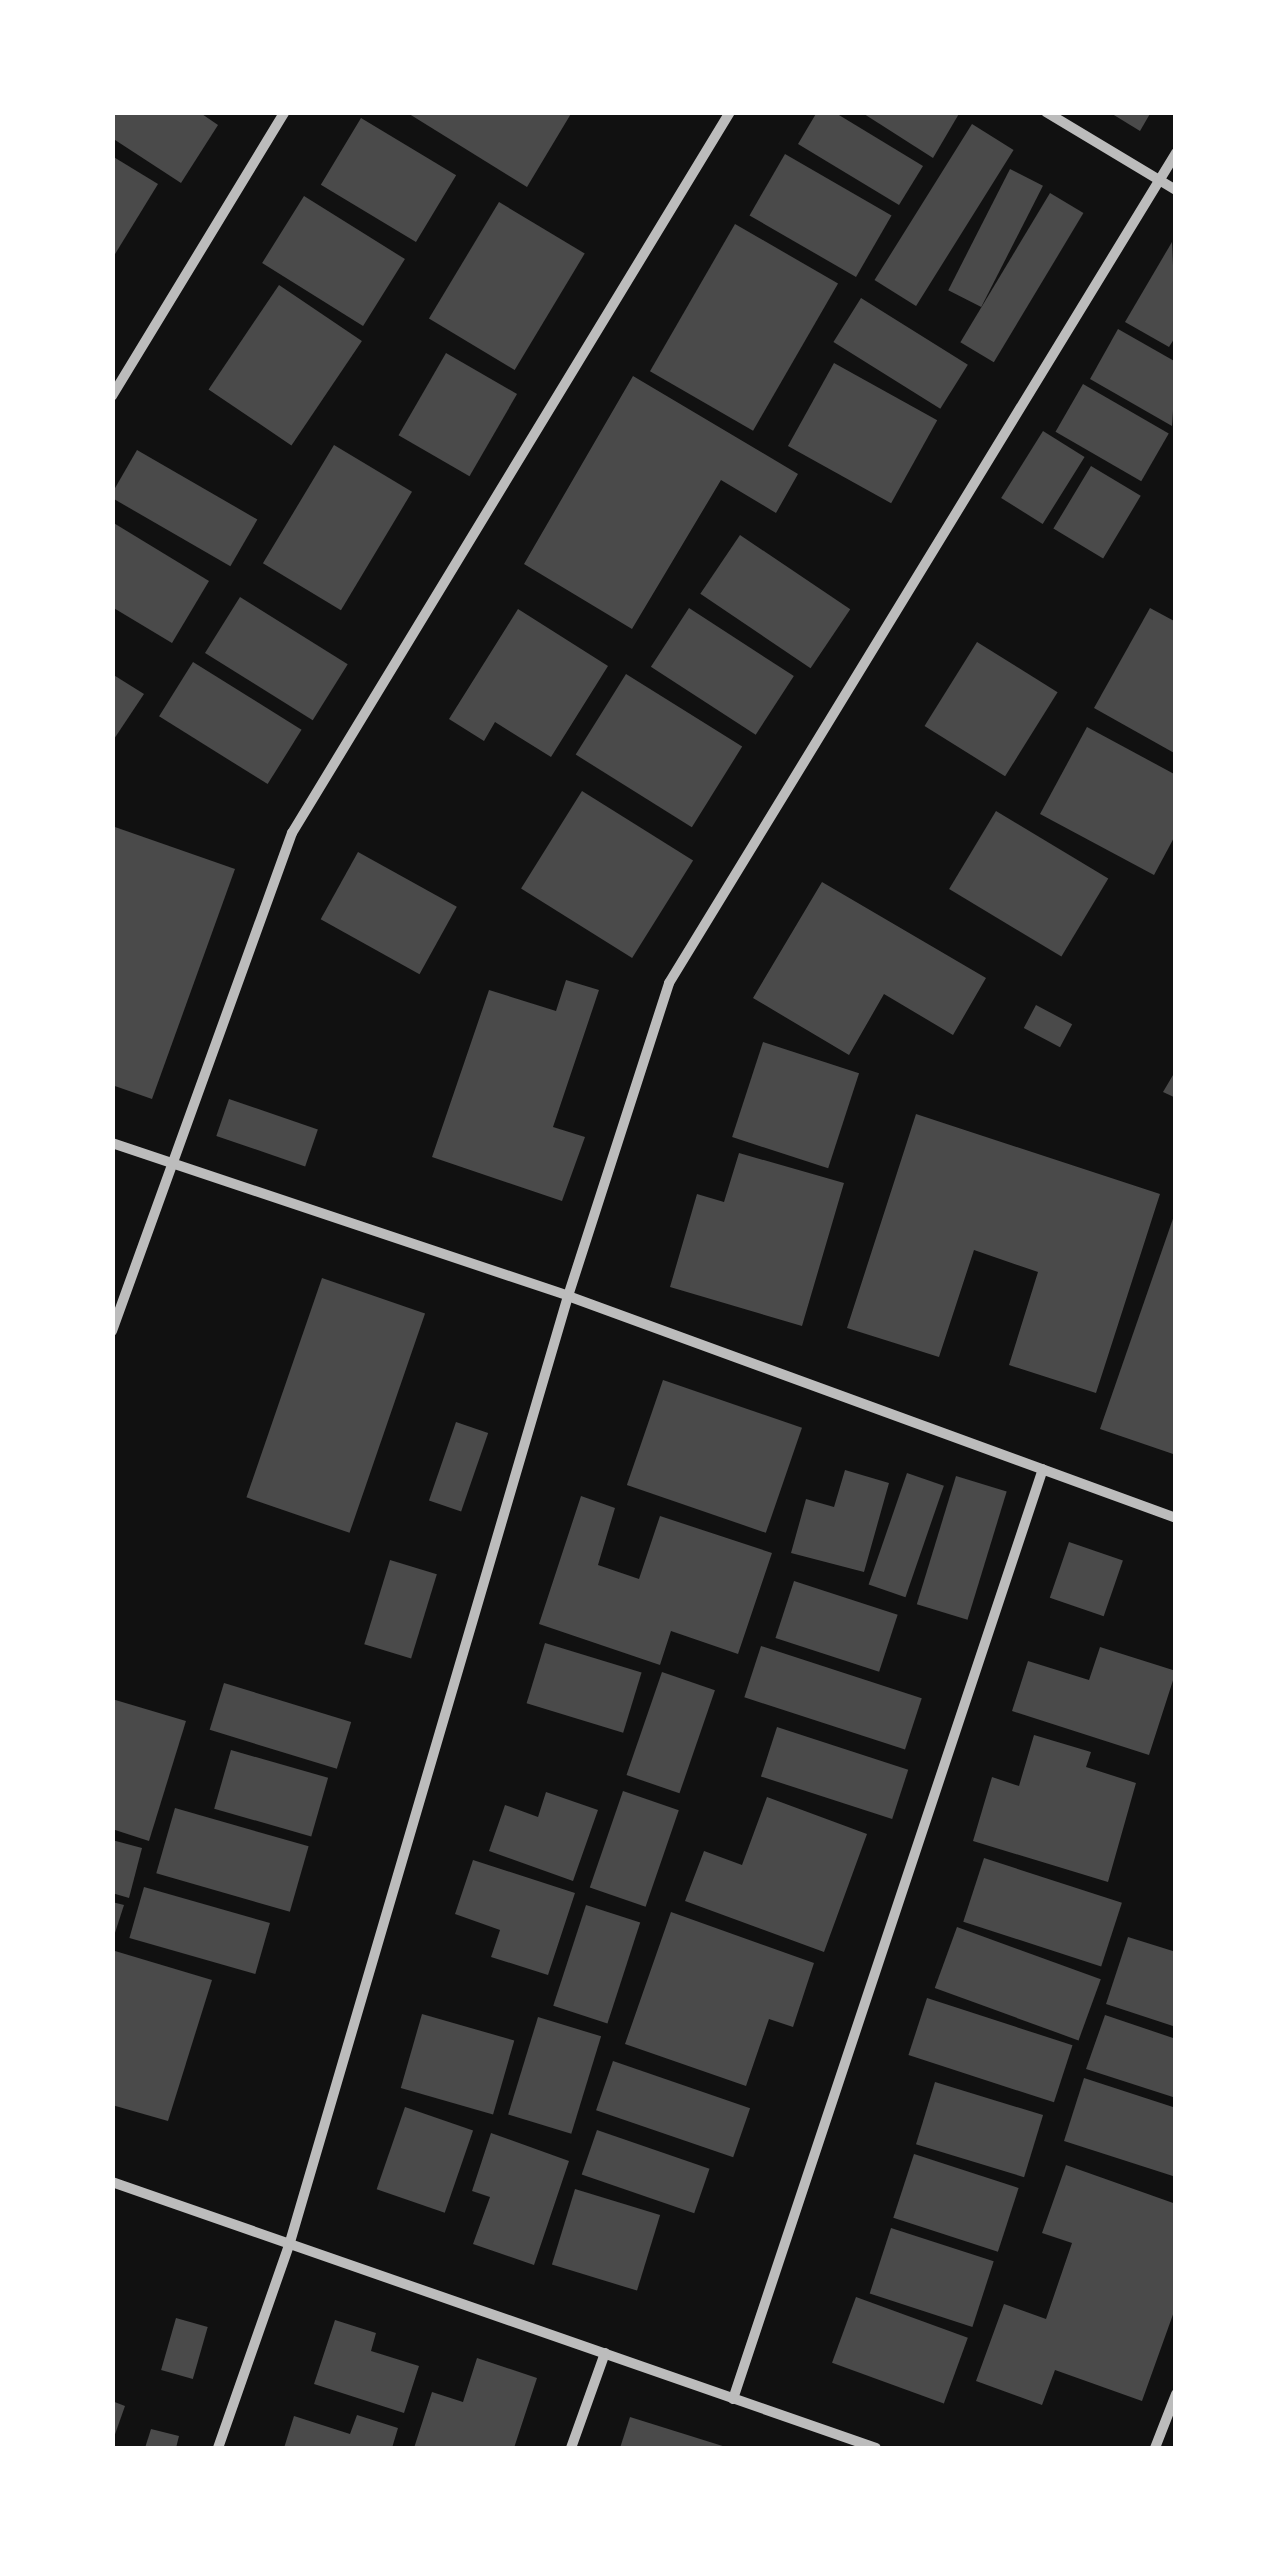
<!DOCTYPE html>
<html>
<head>
<meta charset="utf-8">
<style>
  body { margin:0 }
  #map { position:relative; width:1288px; height:2561px; overflow:hidden; background:#111; font-family:"Asap Condensed",sans-serif }
  div>[style] { position:absolute }
  [style*='--x'] { left:calc(var(--x)*1px); top:calc(var(--y)*1px); width:calc(var(--w)*1px); rotate:calc(var(--a)*1deg) }
  .building>* { inset:0; background:#4a4a4a; transform-origin:0 0 }
  .minor>* { height:10px; margin:-5px; padding:0 5px; transform-origin:5px; border-radius:5px; background:#bcbcbc }
  span { translate:-50% -50%; white-space:nowrap; text-align:center; line-height:1.15; -webkit-text-stroke:9px #fff; paint-order:stroke }
  .frame { position:absolute; inset:0; border:115px solid #fff; pointer-events:none }
</style>
</head>
<body>
<div id="map">
  <div class="building">
    <div style="clip-path:polygon(112px 112px,199px 112px,218px 125px,181px 183px,112px 138px)"></div>
    <div style="clip-path:polygon(406px 112px,572px 112px,527px 187px)"></div>
    <div style="clip-path:polygon(817px 112px,834px 112px,923px 166px,899px 205px,798px 144px)"></div>
    <div style="clip-path:polygon(861px 112px,960px 112px,933px 158px)"></div>
    <div style="clip-path:polygon(1109px 112px,1151px 112px,1140px 131px)"></div>
    <div style="left:361px;top:118px;width:111px;height:78px;rotate:31deg"></div>
    <div style="left:972px;top:124px;width:49px;height:184px;rotate:32deg"></div>
    <div style="left:785px;top:154px;width:123px;height:71px;rotate:30deg"></div>
    <div style="clip-path:polygon(112px 156px,158px 184px,112px 259px)"></div>
    <div style="left:1010px;top:169px;width:37px;height:136px;rotate:27deg"></div>
    <div style="left:1050px;top:193px;width:39px;height:174px;rotate:31deg"></div>
    <div style="left:304px;top:196px;width:119px;height:79px;rotate:32deg"></div>
    <div style="left:499px;top:202px;width:100px;height:136px;rotate:31deg"></div>
    <div style="left:735px;top:224px;width:119px;height:170px;rotate:30deg"></div>
    <div style="clip-path:polygon(1172px 242px,1176px 336px,1169px 347px,1125px 322px)"></div>
    <div style="left:279px;top:285px;width:100px;height:126px;rotate:34deg"></div>
    <div style="left:861px;top:298px;width:126px;height:52px;rotate:32deg"></div>
    <div style="clip-path:polygon(1118px 329px,1176px 362px,1172px 426px,1090px 379px)"></div>
    <div style="left:446px;top:353px;width:82px;height:95px;rotate:30deg"></div>
    <div style="left:834px;top:363px;width:118px;height:95px;rotate:29deg"></div>
    <div style="clip-path:polygon(633px 376px,798px 474px,776px 513px,721px 480px,632px 629px,524px 564px)"></div>
    <div style="left:1083px;top:384px;width:99px;height:55px;rotate:30deg"></div>
    <div style="left:1043px;top:431px;width:49px;height:79px;rotate:32deg"></div>
    <div style="left:334px;top:445px;width:91px;height:138px;rotate:31deg"></div>
    <div style="left:137px;top:450px;width:139px;height:54px;rotate:30deg"></div>
    <div style="left:1091px;top:466px;width:58px;height:73px;rotate:31deg"></div>
    <div style="clip-path:polygon(112px 522px,209px 581px,172px 643px,112px 607px)"></div>
    <div style="left:740px;top:535px;width:133px;height:71px;rotate:34deg"></div>
    <div style="left:240px;top:597px;width:127px;height:66px;rotate:32deg"></div>
    <div style="left:689px;top:608px;width:125px;height:70px;rotate:33deg"></div>
    <div style="clip-path:polygon(1150px 608px,1176px 622px,1176px 754px,1094px 708px)"></div>
    <div style="clip-path:polygon(518px 609px,608px 666px,551px 757px,495px 722px,484px 741px,449px 719px)"></div>
    <div style="left:977px;top:642px;width:95px;height:99px;rotate:32deg"></div>
    <div style="left:193px;top:662px;width:128px;height:64px;rotate:32deg"></div>
    <div style="clip-path:polygon(112px 674px,144px 694px,112px 742px)"></div>
    <div style="left:626px;top:674px;width:137px;height:95px;rotate:32deg"></div>
    <div style="clip-path:polygon(1087px 727px,1176px 775px,1176px 834px,1154px 875px,1040px 814px)"></div>
    <div style="left:582px;top:791px;width:131px;height:115px;rotate:32deg"></div>
    <div style="left:996px;top:811px;width:131px;height:91px;rotate:31deg"></div>
    <div style="clip-path:polygon(112px 826px,235px 869px,152px 1099px,112px 1085px)"></div>
    <div style="left:358px;top:852px;width:113px;height:77px;rotate:29deg"></div>
    <div style="clip-path:polygon(822px 882px,986px 978px,953px 1035px,884px 994px,849px 1055px,753px 998px)"></div>
    <div style="clip-path:polygon(566px 980px,599px 990px,553px 1127px,585px 1137px,562px 1201px,432px 1157px,489px 990px,556px 1011px)"></div>
    <div style="left:1036px;top:1005px;width:41px;height:26px;rotate:28deg"></div>
    <div style="left:763px;top:1042px;width:101px;height:100px;rotate:18deg"></div>
    <div style="clip-path:polygon(1176px 1070px,1176px 1098px,1163px 1092px)"></div>
    <div style="left:229px;top:1099px;width:94px;height:39px;rotate:19deg"></div>
    <div style="clip-path:polygon(916px 1114px,1160px 1194px,1096px 1393px,1009px 1365px,1038px 1272px,974px 1250px,939px 1357px,847px 1328px)"></div>
    <div style="clip-path:polygon(739px 1153px,844px 1183px,802px 1326px,670px 1287px,697px 1194px,724px 1202px)"></div>
    <div style="clip-path:polygon(1176px 1210px,1176px 1455px,1100px 1429px)"></div>
    <div style="left:322px;top:1278px;width:109px;height:232px;rotate:19deg"></div>
    <div style="left:663px;top:1380px;width:147px;height:111px;rotate:19deg"></div>
    <div style="left:456px;top:1422px;width:34px;height:83px;rotate:19deg"></div>
    <div style="clip-path:polygon(845px 1470px,889px 1483px,864px 1572px,791px 1553px,806px 1499px,834px 1507px)"></div>
    <div style="left:907px;top:1473px;width:39px;height:118px;rotate:19deg"></div>
    <div style="left:956px;top:1476px;width:53px;height:134px;rotate:17deg"></div>
    <div style="clip-path:polygon(581px 1496px,615px 1508px,598px 1565px,639px 1579px,660px 1516px,772px 1553px,738px 1654px,671px 1631px,660px 1665px,539px 1624px)"></div>
    <div style="left:1069px;top:1542px;width:57px;height:59px;rotate:19deg"></div>
    <div style="left:390px;top:1560px;width:49px;height:88px;rotate:17deg"></div>
    <div style="left:794px;top:1581px;width:109px;height:60px;rotate:18deg"></div>
    <div style="left:545px;top:1643px;width:101px;height:63px;rotate:17deg"></div>
    <div style="left:761px;top:1646px;width:169px;height:54px;rotate:18deg"></div>
    <div style="clip-path:polygon(1100px 1647px,1176px 1671px,1149px 1755px,1012px 1711px,1028px 1661px,1089px 1680px)"></div>
    <div style="left:662px;top:1672px;width:56px;height:109px;rotate:19deg"></div>
    <div style="left:224px;top:1683px;width:133px;height:49px;rotate:17deg"></div>
    <div style="clip-path:polygon(112px 1699px,186px 1721px,149px 1841px,112px 1829px)"></div>
    <div style="left:777px;top:1727px;width:138px;height:52px;rotate:18deg"></div>
    <div style="clip-path:polygon(1034px 1735px,1091px 1752px,1086px 1767px,1136px 1783px,1108px 1882px,973px 1841px,992px 1777px,1019px 1786px)"></div>
    <div style="left:231px;top:1750px;width:101px;height:61px;rotate:16deg"></div>
    <div style="left:623px;top:1791px;width:59px;height:102px;rotate:19deg"></div>
    <div style="clip-path:polygon(546px 1792px,598px 1810px,573px 1881px,489px 1851px,505px 1805px,538px 1817px)"></div>
    <div style="clip-path:polygon(767px 1797px,867px 1834px,824px 1952px,685px 1901px,704px 1851px,742px 1865px)"></div>
    <div style="left:175px;top:1808px;width:139px;height:68px;rotate:16deg"></div>
    <div style="clip-path:polygon(112px 1840px,142px 1848px,129px 1898px,112px 1893px)"></div>
    <div style="left:984px;top:1858px;width:145px;height:67px;rotate:18deg"></div>
    <div style="clip-path:polygon(473px 1860px,575px 1893px,548px 1975px,491px 1957px,500px 1930px,455px 1914px)"></div>
    <div style="left:144px;top:1887px;width:131px;height:53px;rotate:16deg"></div>
    <div style="clip-path:polygon(112px 1902px,124px 1905px,113px 1939px,112px 1939px)"></div>
    <div style="left:586px;top:1905px;width:57px;height:106px;rotate:18deg"></div>
    <div style="clip-path:polygon(671px 1912px,814px 1963px,793px 2027px,769px 2019px,746px 2086px,625px 2044px)"></div>
    <div style="left:957px;top:1927px;width:153px;height:65px;rotate:20deg"></div>
    <div style="clip-path:polygon(1128px 1937px,1176px 1952px,1176px 2027px,1106px 2004px)"></div>
    <div style="clip-path:polygon(115px 1951px,212px 1980px,168px 2121px,112px 2105px)"></div>
    <div style="left:927px;top:1998px;width:153px;height:60px;rotate:18deg"></div>
    <div style="left:422px;top:2014px;width:96px;height:77px;rotate:16deg"></div>
    <div style="clip-path:polygon(1105px 2015px,1176px 2039px,1176px 2098px,1086px 2069px)"></div>
    <div style="left:538px;top:2017px;width:66px;height:102px;rotate:17deg"></div>
    <div style="left:613px;top:2061px;width:145px;height:52px;rotate:19deg"></div>
    <div style="clip-path:polygon(1084px 2078px,1176px 2108px,1176px 2177px,1064px 2141px)"></div>
    <div style="left:935px;top:2082px;width:113px;height:65px;rotate:17deg"></div>
    <div style="left:405px;top:2107px;width:72px;height:87px;rotate:19deg"></div>
    <div style="left:597px;top:2130px;width:119px;height:47px;rotate:19deg"></div>
    <div style="clip-path:polygon(491px 2133px,569px 2161px,534px 2265px,473px 2244px,490px 2197px,472px 2191px)"></div>
    <div style="left:914px;top:2154px;width:110px;height:67px;rotate:18deg"></div>
    <div style="clip-path:polygon(1066px 2165px,1176px 2204px,1176px 2306px,1142px 2401px,1055px 2370px,1042px 2405px,976px 2381px,1004px 2304px,1046px 2319px,1072px 2243px,1042px 2233px)"></div>
    <div style="left:575px;top:2189px;width:89px;height:79px;rotate:17deg"></div>
    <div style="left:891px;top:2228px;width:108px;height:69px;rotate:18deg"></div>
    <div style="left:856px;top:2297px;width:119px;height:70px;rotate:20deg"></div>
    <div style="left:176px;top:2318px;width:33px;height:54px;rotate:16deg"></div>
    <div style="clip-path:polygon(335px 2320px,376px 2333px,371px 2351px,419px 2366px,404px 2413px,314px 2384px)"></div>
    <div style="clip-path:polygon(477px 2358px,537px 2378px,514px 2448px,414px 2448px,432px 2392px,463px 2402px)"></div>
    <div style="clip-path:polygon(112px 2401px,125px 2406px,113px 2440px,112px 2440px)"></div>
    <div style="clip-path:polygon(357px 2415px,398px 2428px,392px 2448px,284px 2448px,294px 2416px,350px 2434px)"></div>
    <div style="clip-path:polygon(630px 2417px,729px 2448px,620px 2448px)"></div>
    <div style="clip-path:polygon(151px 2429px,179px 2436px,176px 2448px,145px 2448px)"></div>
  </div>
  <div class="minor">
    <div style="--x:1046;--y:112;--w:152;--a:31"></div>
    <div style="--x:112;--y:396;--w:333;--a:-58.7"></div>
    <div style="--x:112;--y:1143;--w:481;--a:18.5"></div>
    <div style="--x:568;--y:1296;--w:647;--a:20.06"></div>
    <div style="--x:112;--y:1331;--w:530;--a:-70.13"></div>
    <div style="--x:292;--y:833;--w:844;--a:-58.72"></div>
    <div style="--x:112;--y:2182;--w:809;--a:19.2"></div>
    <div style="--x:733;--y:2399;--w:980;--a:-71.57"></div>
    <div style="--x:218;--y:2448;--w:218;--a:-70.7"></div>
    <div style="--x:290;--y:2242;--w:986;--a:-73.62"></div>
    <div style="--x:568;--y:1296;--w:329;--a:-72.1"></div>
    <div style="--x:669;--y:983;--w:973;--a:-58.58"></div>
    <div style="--x:571;--y:2448;--w:101;--a:-70.3"></div>
    <div style="--x:1155;--y:2448;--w:58;--a:-68.7"></div>
  </div>
  <div class="frame"></div>
</div>
</body>
</html>
